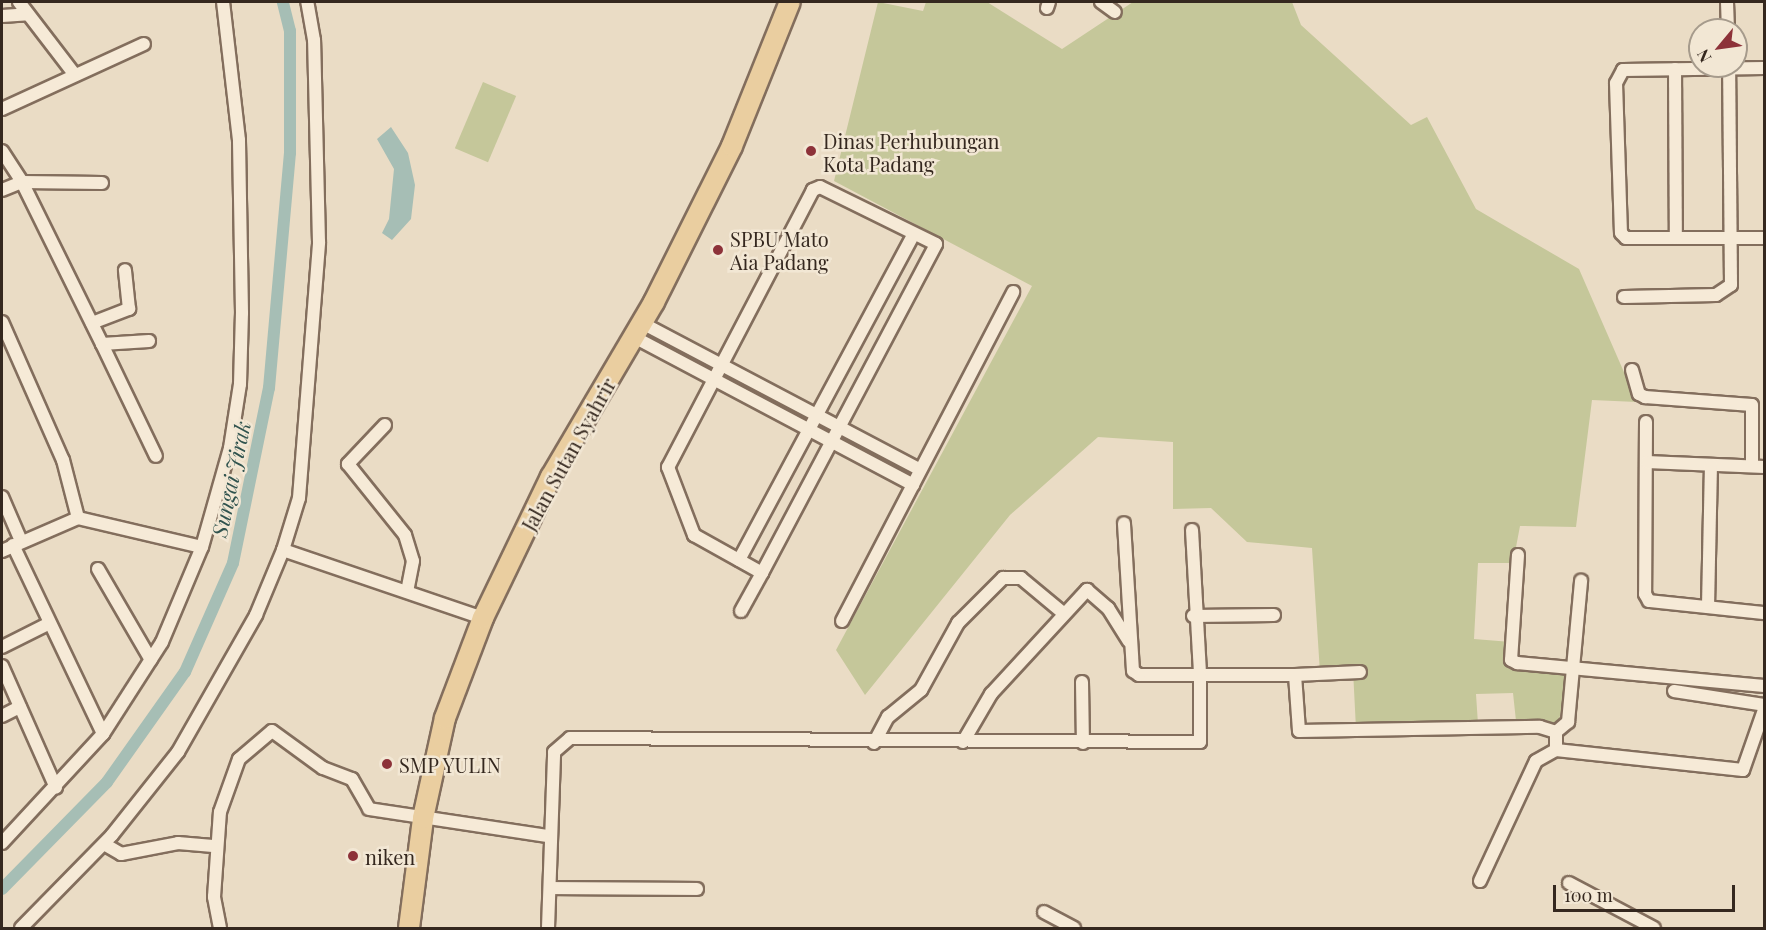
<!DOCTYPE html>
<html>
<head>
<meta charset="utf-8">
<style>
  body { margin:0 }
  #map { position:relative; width:1766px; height:930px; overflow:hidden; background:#eadcc5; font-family:"Playfair Display",serif }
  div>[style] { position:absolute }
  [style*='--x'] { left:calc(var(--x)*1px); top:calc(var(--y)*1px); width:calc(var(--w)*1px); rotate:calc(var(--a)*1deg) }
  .green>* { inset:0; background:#c5c79a; transform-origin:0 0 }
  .water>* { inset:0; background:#a6beb5 }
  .canal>* { height:12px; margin:-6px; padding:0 6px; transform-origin:6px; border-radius:6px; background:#a6beb5 }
  .roads { filter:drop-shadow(2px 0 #836e5d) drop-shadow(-2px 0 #836e5d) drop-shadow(0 2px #836e5d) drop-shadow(0 -2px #836e5d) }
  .minor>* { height:12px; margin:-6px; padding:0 6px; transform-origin:6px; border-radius:6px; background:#f6ead7 }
  .primary>* { height:20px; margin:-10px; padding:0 10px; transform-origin:10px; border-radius:10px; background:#eacea0 }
  .dots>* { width:16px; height:16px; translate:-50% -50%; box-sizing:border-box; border:3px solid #f2e7d4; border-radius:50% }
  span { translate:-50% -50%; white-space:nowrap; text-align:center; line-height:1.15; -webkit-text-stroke:5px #f2e7d4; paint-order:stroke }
  .poi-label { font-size:20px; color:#35281f }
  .left { translate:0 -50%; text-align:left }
  .street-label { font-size:20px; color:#35281f }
  .water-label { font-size:21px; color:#30534e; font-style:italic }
  .frame { position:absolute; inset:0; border:3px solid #35281f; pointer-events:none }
  .north { position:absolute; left:1688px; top:18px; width:60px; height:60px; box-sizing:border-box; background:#f2e7d4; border:2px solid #a69b8c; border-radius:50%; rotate:241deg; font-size:16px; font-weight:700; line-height:24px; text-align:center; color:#35281f }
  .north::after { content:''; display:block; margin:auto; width:21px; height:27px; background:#8d3239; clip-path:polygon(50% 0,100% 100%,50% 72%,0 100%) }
  .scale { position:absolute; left:1553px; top:885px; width:182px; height:27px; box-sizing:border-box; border:3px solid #35281f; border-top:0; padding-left:8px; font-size:18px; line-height:21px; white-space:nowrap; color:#35281f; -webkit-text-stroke:4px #f2e7d4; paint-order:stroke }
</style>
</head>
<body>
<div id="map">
  <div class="green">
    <div style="clip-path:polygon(878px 2px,923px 11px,926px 2px,987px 2px,1062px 49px,1133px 2px,1292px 2px,1301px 25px,1411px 125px,1427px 117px,1476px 209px,1579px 269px,1637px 402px,1592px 400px,1576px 527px,1520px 526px,1513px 563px,1478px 563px,1474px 639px,1511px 642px,1510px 666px,1569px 673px,1558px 725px,1516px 721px,1513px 693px,1476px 694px,1478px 724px,1356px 729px,1353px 670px,1320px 673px,1312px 548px,1247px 542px,1211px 508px,1173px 509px,1173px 442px,1098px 437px,1010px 515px,865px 695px,836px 650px,1032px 286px,834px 181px)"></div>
    <div style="left:483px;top:82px;width:36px;height:72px;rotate:23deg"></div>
  </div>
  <div class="water">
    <div style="clip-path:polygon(391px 127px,408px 153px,415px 185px,411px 219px,392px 240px,382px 233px,389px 219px,394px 169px,377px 139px)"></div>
  </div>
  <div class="canal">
    <div style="--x:2;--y:889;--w:150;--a:-45.5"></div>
    <div style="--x:107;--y:782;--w:135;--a:-54.7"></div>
    <div style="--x:185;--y:672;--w:119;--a:-66.2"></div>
    <div style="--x:233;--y:563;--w:179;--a:-78.4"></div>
    <div style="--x:269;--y:388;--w:236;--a:-84.9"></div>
    <div style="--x:290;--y:153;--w:122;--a:-90"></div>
    <div style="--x:290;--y:31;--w:30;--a:-104"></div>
  </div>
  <div class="roads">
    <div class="minor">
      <div style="--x:19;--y:2;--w:92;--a:52.5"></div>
      <div style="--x:1101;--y:2;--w:17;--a:36"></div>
      <div style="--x:1727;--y:2;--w:28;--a:88"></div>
      <div style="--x:1047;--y:8;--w:6;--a:-72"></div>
      <div style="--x:2;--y:16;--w:26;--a:-4"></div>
      <div style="--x:1764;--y:68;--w:141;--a:179.2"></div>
      <div style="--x:1623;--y:70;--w:15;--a:118"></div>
      <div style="--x:1616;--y:83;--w:150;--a:88.1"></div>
      <div style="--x:1621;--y:233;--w:7;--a:45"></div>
      <div style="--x:1626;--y:238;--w:138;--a:0"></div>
      <div style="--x:1675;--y:69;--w:169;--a:89.7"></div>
      <div style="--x:2;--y:109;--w:156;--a:-24.6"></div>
      <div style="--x:2;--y:151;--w:37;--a:57"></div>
      <div style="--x:22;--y:182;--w:80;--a:0.7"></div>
      <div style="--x:2;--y:190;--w:22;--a:-22"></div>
      <div style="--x:22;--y:182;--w:181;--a:63.7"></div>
      <div style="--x:1624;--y:297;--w:92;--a:-1.2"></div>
      <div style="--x:1716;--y:295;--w:18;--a:-34"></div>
      <div style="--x:1731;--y:285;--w:219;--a:-90.5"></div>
      <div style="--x:2;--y:322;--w:151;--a:66.2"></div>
      <div style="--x:63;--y:460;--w:60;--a:75.5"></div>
      <div style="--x:78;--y:518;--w:83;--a:156.5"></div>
      <div style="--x:92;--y:323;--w:40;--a:-21"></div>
      <div style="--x:129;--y:309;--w:39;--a:-96"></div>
      <div style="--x:642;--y:323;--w:313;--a:27.8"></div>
      <div style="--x:634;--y:337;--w:316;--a:27.9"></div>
      <div style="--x:149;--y:341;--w:47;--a:176.3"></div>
      <div style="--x:102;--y:344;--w:124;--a:64.3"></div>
      <div style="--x:1632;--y:370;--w:25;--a:74"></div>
      <div style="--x:1639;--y:394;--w:7;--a:27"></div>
      <div style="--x:1645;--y:397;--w:107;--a:4.3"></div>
      <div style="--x:1752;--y:405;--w:61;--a:90"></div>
      <div style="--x:1646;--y:422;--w:172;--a:90.3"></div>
      <div style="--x:1645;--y:594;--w:8;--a:60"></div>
      <div style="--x:1649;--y:601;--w:116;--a:6"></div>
      <div style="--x:385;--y:425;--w:54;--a:133.5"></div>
      <div style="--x:348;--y:464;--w:91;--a:51.2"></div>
      <div style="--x:405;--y:535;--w:27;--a:73"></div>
      <div style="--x:413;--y:561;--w:31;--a:101"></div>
      <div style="--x:1647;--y:462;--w:117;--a:2.4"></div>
      <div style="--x:2;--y:497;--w:48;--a:66.6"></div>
      <div style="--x:78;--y:518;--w:127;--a:13.2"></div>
      <div style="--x:1192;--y:530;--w:145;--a:86.8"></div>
      <div style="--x:1200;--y:675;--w:95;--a:0"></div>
      <div style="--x:1295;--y:675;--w:56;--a:85.9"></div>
      <div style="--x:1299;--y:731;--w:241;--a:-1"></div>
      <div style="--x:1540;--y:727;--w:17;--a:17"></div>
      <div style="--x:1556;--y:732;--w:18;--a:90"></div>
      <div style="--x:13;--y:545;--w:209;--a:64.5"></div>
      <div style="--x:283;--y:550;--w:211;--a:18.8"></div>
      <div style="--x:1518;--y:555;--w:105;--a:93.8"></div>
      <div style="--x:1511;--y:660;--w:7;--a:27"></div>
      <div style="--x:1517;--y:663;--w:248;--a:5.3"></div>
      <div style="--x:739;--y:560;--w:370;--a:-61.8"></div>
      <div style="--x:98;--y:569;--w:105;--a:59.8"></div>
      <div style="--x:1708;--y:607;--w:142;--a:-88.8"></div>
      <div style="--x:741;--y:611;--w:43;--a:-61.1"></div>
      <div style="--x:762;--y:573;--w:372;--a:-62.1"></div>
      <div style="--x:936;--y:244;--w:129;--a:-153.8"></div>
      <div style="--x:820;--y:187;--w:8;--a:157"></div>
      <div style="--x:813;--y:190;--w:313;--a:117.6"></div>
      <div style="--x:668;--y:467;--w:73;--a:69.1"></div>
      <div style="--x:694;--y:535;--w:78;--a:29.2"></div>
      <div style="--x:1193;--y:616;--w:81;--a:-0.7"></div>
      <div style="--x:842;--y:621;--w:371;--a:-62.5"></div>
      <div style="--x:2;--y:647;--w:51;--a:-26.6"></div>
      <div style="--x:2;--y:666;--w:133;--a:66.1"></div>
      <div style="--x:1295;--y:675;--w:65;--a:-2.6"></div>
      <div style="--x:1082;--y:682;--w:61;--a:89.1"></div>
      <div style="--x:1674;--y:691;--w:91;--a:8.8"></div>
      <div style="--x:2;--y:716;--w:20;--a:-27"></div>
      <div style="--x:1556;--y:732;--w:16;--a:-40"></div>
      <div style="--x:1568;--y:722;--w:142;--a:-84.7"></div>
      <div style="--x:963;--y:742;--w:56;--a:-59.7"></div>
      <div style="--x:991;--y:694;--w:142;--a:-47.3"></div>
      <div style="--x:1087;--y:590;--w:28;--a:41"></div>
      <div style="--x:1108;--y:608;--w:39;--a:58"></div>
      <div style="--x:874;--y:743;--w:30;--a:-62"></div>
      <div style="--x:888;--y:717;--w:43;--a:-39.3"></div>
      <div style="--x:921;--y:690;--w:77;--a:-61.1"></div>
      <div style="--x:958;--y:623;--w:64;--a:-45"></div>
      <div style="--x:1003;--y:578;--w:18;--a:0"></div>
      <div style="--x:1021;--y:578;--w:55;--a:39.8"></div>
      <div style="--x:2;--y:843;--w:149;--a:-47.2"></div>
      <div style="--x:103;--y:734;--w:109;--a:-57.3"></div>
      <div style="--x:162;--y:642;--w:103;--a:-67.2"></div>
      <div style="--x:202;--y:547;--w:103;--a:-74.2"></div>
      <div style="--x:230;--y:448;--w:65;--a:-81.1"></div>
      <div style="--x:240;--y:384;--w:71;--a:-88.4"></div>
      <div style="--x:242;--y:313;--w:173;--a:-91"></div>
      <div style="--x:239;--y:140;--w:139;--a:-96.6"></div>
      <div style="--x:104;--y:844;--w:20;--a:30"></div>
      <div style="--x:121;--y:854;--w:58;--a:-10.9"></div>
      <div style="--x:178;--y:843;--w:38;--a:5"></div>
      <div style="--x:1480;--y:881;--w:132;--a:-65"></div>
      <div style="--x:1536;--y:761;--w:23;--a:-29"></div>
      <div style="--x:1556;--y:750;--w:188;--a:6.1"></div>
      <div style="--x:1743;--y:770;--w:64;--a:-70.7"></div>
      <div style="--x:1569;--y:883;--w:96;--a:27.9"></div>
      <div style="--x:551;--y:888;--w:146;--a:0.4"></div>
      <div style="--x:1044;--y:912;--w:34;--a:28"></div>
      <div style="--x:21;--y:928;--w:130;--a:-45.6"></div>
      <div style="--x:112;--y:835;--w:106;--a:-51.5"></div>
      <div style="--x:178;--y:752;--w:158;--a:-60.3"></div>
      <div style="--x:256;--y:615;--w:70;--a:-67.4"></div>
      <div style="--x:283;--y:550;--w:54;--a:-72.9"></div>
      <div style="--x:299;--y:498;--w:257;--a:-85.5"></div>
      <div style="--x:319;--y:242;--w:202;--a:-91.4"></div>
      <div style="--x:314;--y:40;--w:39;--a:-100"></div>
      <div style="--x:220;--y:928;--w:32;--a:-101"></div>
      <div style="--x:214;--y:897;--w:85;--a:-86"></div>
      <div style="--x:220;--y:812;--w:56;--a:-70.3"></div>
      <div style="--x:239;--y:759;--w:43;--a:-40.3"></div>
      <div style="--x:272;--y:731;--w:63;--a:36"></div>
      <div style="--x:323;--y:768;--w:31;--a:21"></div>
      <div style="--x:352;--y:779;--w:34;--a:60"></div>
      <div style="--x:369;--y:809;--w:181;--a:8.6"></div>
      <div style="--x:548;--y:928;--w:176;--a:-88"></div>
      <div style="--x:554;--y:752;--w:21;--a:-41"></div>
      <div style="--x:570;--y:738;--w:630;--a:0.36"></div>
      <div style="--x:1200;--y:742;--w:67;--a:-90"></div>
      <div style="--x:1200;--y:675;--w:61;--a:180"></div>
      <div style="--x:1139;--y:675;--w:7;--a:-146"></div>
      <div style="--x:1133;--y:671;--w:148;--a:-93.5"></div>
    </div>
    <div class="primary">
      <div style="--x:409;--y:928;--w:111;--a:-82.7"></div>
      <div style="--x:423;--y:818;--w:102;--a:-77.6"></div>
      <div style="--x:445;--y:718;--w:107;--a:-69.2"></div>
      <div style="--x:483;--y:618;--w:157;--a:-64.3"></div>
      <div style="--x:551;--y:477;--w:203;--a:-59.5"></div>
      <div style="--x:654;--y:302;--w:174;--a:-63.4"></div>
      <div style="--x:732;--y:146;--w:155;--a:-68.1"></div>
    </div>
  </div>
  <div class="dots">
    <div style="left:811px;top:151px;background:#8d3239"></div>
    <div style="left:718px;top:250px;background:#8d3239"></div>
    <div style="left:387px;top:764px;background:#8d3239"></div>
    <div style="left:353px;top:856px;background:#8d3239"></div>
  </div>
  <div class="poi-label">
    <span class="left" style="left:823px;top:152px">Dinas Perhubungan<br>Kota Padang</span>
    <span class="left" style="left:730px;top:250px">SPBU Mato<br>Aia Padang</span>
    <span class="left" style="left:399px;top:764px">SMP YULIN</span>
    <span class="left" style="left:365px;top:856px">niken</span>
  </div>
  <div class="street-label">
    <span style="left:568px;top:454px;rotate:-61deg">Jalan Sutan Syahrir</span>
  </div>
  <div class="water-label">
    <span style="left:230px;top:479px;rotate:-78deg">Sungai Jirak</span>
  </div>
  <div class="frame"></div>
  <div class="north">N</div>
  <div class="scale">100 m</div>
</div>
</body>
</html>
